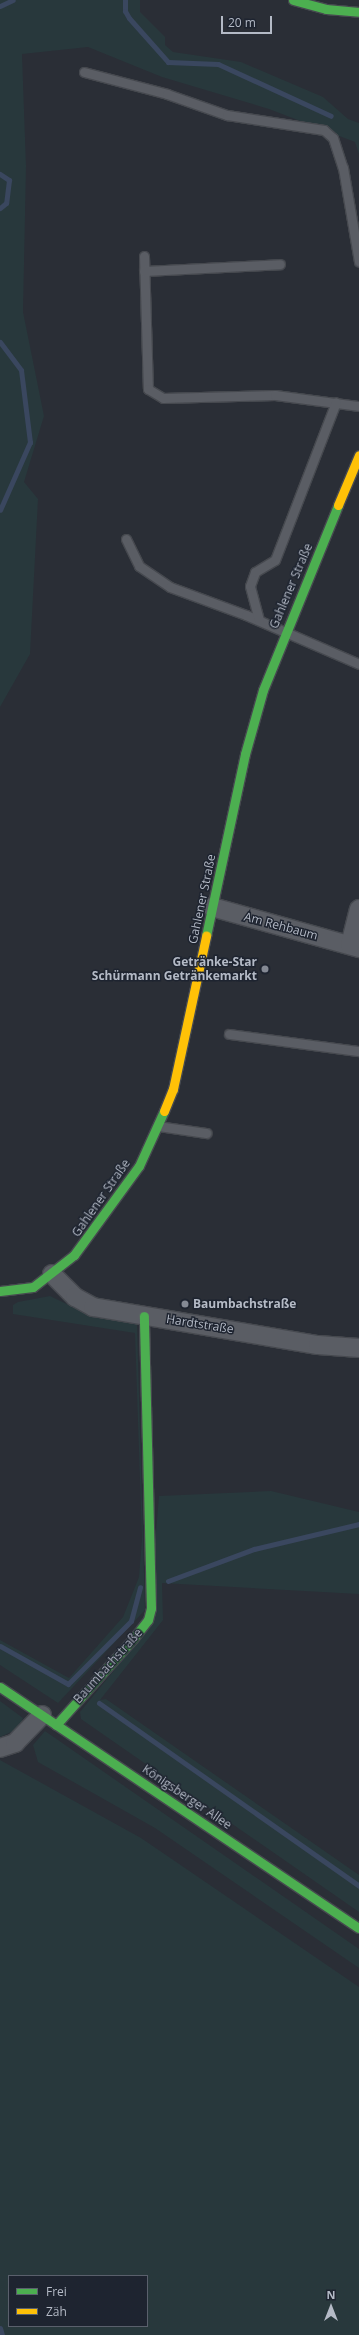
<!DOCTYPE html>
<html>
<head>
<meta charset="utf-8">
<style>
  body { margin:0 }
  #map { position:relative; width:359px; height:2335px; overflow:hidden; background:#2a2e36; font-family:"Open Sans",sans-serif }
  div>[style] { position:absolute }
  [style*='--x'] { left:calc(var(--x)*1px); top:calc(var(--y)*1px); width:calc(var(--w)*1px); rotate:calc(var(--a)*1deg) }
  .green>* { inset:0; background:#28383c }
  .stream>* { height:5px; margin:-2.5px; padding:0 2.5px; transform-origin:2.5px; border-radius:2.5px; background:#3a475f }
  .roads { filter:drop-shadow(1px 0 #46494f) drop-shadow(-1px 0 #46494f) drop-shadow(0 1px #46494f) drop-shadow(0 -1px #46494f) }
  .lane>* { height:9px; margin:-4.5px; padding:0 4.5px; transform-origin:4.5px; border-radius:4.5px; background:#5a5d64 }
  .street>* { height:18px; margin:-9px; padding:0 9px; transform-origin:9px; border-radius:9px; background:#5a5d64 }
  .fast>* { height:9px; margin:-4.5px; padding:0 4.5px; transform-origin:4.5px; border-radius:4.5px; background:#4caf50 }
  .slow>* { height:9px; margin:-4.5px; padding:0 4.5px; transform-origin:4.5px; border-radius:4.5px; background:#ffc107 }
  .dots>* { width:11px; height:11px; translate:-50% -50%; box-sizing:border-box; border:2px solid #1e2430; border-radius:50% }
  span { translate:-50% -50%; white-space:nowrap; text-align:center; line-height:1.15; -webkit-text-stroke:3px #1e2430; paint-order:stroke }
  .street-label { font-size:12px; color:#b4bac6 }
  .poi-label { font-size:12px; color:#b4bac6; font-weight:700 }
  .right { translate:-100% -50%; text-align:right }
  .left { translate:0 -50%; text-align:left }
  .legend { position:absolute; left:8px; top:2275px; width:140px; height:52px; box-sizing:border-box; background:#1e2430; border:1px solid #5a606c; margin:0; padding:5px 7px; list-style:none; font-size:12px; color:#b4bac6 }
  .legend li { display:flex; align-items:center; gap:8px; height:20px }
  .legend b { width:20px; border:1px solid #5a606c }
  .north { position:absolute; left:311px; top:2287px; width:40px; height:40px; -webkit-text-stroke:3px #1e2430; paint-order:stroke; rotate:0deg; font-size:11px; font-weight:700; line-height:16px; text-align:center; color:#b4bac6 }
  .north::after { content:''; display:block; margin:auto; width:14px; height:18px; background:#b4bac6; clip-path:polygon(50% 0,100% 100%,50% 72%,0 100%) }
  .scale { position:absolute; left:221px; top:16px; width:51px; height:18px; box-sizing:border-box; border:2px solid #b4bac6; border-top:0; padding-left:5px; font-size:12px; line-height:14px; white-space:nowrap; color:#b4bac6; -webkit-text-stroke:3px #1e2430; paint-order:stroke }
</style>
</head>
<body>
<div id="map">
  <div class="green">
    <div style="clip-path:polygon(0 0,140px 0,140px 12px,165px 37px,165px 45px,173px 52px,241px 62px,323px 97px,348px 119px,359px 123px,359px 154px,355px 142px,269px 109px,162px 77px,88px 47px,22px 54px,26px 166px,23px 312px,44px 416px,24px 482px,38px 499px,30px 654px,0 707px)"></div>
    <div style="clip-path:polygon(50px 1296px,81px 1311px,137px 1324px,145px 1610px,58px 1703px,0 1665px,0 1640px,69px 1678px,123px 1617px,139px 1577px,142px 1539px,135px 1333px,13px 1314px,13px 1305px,18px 1302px)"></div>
    <div style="clip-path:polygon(271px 1491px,359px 1512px,359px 1594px,162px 1583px,163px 1620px,100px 1700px,106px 1699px,359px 1875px,359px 1912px,81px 1719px,80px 1712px,148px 1629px,159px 1496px)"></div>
    <div style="clip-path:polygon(0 1701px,23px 1718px,20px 1728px,0 1737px)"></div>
    <div style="clip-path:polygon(45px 1731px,359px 1949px,359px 1968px,155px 1828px,38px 1762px,33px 1745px)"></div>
    <div style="clip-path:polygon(evenodd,0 1760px,141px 1838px,359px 1987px,359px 2335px,0 2335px,0 1760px,9px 2276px,147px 2276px,147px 2326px,9px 2326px,9px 2276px)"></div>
  </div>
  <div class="stream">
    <div style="--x:125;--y:0;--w:11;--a:90"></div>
    <div style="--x:125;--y:11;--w:8;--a:60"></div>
    <div style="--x:129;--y:18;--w:59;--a:48.4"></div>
    <div style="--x:168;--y:62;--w:50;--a:2.3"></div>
    <div style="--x:218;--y:64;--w:124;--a:24.7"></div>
    <div style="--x:0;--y:6;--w:14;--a:-25"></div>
    <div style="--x:0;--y:174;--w:11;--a:34"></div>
    <div style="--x:9;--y:180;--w:23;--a:97"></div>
    <div style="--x:6;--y:203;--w:8;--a:140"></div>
    <div style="--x:0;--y:342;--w:35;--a:53"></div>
    <div style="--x:21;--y:370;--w:73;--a:82.9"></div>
    <div style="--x:30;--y:442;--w:74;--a:113.8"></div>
    <div style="--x:168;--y:1581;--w:92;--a:-20.4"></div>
    <div style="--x:254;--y:1549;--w:108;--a:-13.4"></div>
    <div style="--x:0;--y:1646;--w:78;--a:29.2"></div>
    <div style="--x:68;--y:1684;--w:89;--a:-45"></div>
    <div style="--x:131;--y:1621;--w:35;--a:-75"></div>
    <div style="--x:99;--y:1703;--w:318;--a:35.1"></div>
    <div style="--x:0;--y:2328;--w:7;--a:74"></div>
  </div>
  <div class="roads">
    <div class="lane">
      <div style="--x:84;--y:72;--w:86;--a:14.8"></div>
      <div style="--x:167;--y:94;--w:64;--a:19.3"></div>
      <div style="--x:227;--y:115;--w:98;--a:8.8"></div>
      <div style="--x:324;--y:130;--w:12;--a:42"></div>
      <div style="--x:333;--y:138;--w:32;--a:72"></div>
      <div style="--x:343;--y:168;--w:95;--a:80.3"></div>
      <div style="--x:144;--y:256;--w:133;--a:88.3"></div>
      <div style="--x:148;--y:389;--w:17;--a:31"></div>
      <div style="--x:163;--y:398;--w:112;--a:-1.5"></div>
      <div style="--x:275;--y:395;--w:85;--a:7.5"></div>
      <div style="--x:144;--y:271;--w:136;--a:-2.9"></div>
      <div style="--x:126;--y:539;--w:30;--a:64"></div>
      <div style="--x:139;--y:566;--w:37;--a:34"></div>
      <div style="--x:170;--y:587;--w:81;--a:20.2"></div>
      <div style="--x:246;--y:615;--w:123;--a:23.4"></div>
      <div style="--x:259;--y:620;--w:35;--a:-105"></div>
      <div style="--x:250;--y:586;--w:15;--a:-70"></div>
      <div style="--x:255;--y:572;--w:23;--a:-31"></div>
      <div style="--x:275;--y:560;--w:169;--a:-68.9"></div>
      <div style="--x:229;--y:1034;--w:131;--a:7.5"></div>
      <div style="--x:158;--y:1126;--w:49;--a:8.3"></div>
    </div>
    <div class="street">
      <div style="--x:212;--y:907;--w:153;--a:15.6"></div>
      <div style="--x:350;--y:945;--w:37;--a:-76"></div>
      <div style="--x:52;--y:1274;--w:33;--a:45"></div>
      <div style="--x:75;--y:1297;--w:21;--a:29"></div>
      <div style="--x:93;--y:1307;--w:228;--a:9.6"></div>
      <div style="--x:318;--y:1345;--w:41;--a:4.2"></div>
      <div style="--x:0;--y:1748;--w:16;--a:-18"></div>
      <div style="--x:15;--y:1743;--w:39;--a:-46"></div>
    </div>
    <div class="fast">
      <div style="--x:293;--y:0;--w:34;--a:15"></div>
      <div style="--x:326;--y:9;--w:33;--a:5"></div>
      <div style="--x:206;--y:936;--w:186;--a:-77.9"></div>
      <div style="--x:245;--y:754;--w:66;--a:-74.3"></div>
      <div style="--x:263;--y:690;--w:200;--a:-67.9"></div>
      <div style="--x:0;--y:1291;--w:33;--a:-7"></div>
      <div style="--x:33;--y:1287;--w:52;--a:-38"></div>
      <div style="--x:74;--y:1255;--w:110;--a:-53.9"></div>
      <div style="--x:139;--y:1166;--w:60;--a:-65.6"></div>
      <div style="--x:0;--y:1687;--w:432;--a:33.9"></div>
      <div style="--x:56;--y:1725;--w:115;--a:-48.2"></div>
      <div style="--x:133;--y:1639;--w:24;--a:-52"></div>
      <div style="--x:148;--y:1620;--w:12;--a:-76"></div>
      <div style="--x:151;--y:1608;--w:292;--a:-91.4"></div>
    </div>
    <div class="slow">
      <div style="--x:338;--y:505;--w:54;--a:-67.2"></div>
      <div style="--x:164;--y:1111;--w:24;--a:-68"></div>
      <div style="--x:173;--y:1089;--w:157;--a:-77.8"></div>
    </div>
  </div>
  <div class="dots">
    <div style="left:265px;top:969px;background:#848994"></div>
    <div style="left:185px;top:1304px;background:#848994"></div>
  </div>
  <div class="street-label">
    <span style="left:291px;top:586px;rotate:-67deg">Gahlener Straße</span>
    <span style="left:202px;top:899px;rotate:-78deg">Gahlener Straße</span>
    <span style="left:281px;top:926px;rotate:15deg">Am Rehbaum</span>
    <span style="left:101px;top:1198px;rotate:-55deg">Gahlener Straße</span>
    <span style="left:200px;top:1324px;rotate:9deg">Hardtstraße</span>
    <span style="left:108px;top:1666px;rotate:-48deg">Baumbachstraße</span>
    <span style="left:187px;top:1797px;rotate:34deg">Königsberger Allee</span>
  </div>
  <div class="poi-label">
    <span class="right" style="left:257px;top:969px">Getränke-Star<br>Schürmann Getränkemarkt</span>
    <span class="left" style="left:193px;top:1304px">Baumbachstraße</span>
  </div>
  <ul class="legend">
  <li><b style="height:5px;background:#4caf50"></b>Frei</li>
  <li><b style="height:5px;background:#ffc107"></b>Zäh</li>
  </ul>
  <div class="north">N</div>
  <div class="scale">20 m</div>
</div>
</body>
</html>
